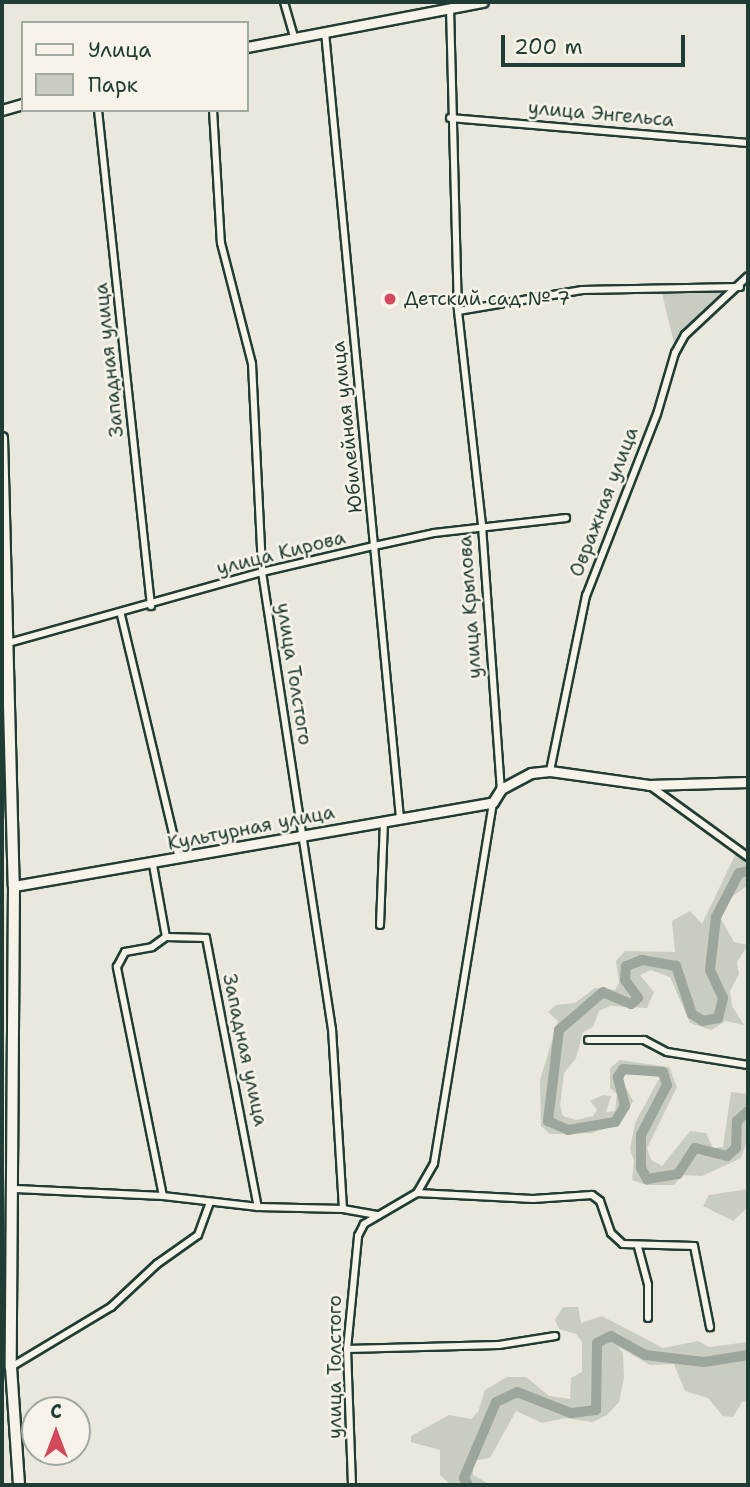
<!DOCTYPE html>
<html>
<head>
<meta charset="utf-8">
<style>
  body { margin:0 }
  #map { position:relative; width:750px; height:1487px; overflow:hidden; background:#eae8dd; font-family:"Shantell Sans",sans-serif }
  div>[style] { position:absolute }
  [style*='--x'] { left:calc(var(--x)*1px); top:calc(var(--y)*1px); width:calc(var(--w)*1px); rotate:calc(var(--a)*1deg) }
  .green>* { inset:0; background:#c8ccc1 }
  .river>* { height:10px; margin:-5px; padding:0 5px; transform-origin:5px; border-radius:5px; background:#9ca69c }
  .roads { filter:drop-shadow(2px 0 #1f3d34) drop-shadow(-2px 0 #1f3d34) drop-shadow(0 2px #1f3d34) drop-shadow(0 -2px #1f3d34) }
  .street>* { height:6px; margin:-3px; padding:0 3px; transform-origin:3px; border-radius:3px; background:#f7f3e8 }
  .secondary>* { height:9px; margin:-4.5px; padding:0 4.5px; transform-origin:4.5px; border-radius:4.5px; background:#f7f3e8 }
  .primary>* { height:10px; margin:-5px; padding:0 5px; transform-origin:5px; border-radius:5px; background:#f7f3e8 }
  .dots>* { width:19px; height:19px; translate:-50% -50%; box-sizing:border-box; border:4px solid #f7f3e8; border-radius:50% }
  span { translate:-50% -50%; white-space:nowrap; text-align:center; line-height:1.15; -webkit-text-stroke:5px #f7f3e8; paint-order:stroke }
  .street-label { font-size:19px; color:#1f3d34 }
  .poi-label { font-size:19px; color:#1f3d34 }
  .left { translate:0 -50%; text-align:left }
  .frame { position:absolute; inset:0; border:4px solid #1f3d34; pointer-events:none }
  .legend { position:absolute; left:21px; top:21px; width:228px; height:91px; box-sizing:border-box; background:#f7f3e8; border:2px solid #a1aaa0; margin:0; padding:9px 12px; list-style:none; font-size:21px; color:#1f3d34 }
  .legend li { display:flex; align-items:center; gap:14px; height:35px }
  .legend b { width:35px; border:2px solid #a1aaa0 }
  .north { position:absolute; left:21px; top:1396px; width:70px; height:70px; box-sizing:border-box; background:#f7f3e8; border:2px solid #a1aaa0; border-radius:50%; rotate:0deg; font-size:19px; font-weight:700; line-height:28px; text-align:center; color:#1f3d34 }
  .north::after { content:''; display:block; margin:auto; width:24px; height:32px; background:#d1495b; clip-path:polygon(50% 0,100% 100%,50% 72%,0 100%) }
  .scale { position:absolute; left:501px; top:35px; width:184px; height:32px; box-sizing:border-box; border:4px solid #1f3d34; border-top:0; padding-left:9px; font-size:21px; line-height:24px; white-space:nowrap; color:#1f3d34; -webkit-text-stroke:5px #f7f3e8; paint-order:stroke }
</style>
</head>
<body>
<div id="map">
  <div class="green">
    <div style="clip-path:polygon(661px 289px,730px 290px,697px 317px,675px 347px)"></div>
    <div style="clip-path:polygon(737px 851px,748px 857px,748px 885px,730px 898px,721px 919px,734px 942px,748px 945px,737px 962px,739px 974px,730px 991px,732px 1006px,744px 1025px,726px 1021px,711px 1030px,690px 1023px,670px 977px,651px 970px,640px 975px,654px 992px,647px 1008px,610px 1006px,599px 1011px,593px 1027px,583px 1032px,576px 1058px,564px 1073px,560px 1106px,563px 1116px,576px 1120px,593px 1116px,597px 1110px,590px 1101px,603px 1095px,611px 1096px,606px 1112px,615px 1111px,617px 1094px,610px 1088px,610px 1068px,620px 1060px,669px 1067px,677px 1087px,647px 1148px,651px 1160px,662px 1166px,690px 1131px,706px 1133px,713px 1148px,723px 1147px,731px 1092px,748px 1094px,748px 1138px,741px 1158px,702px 1176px,682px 1175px,674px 1185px,646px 1185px,632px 1180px,634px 1161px,630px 1149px,635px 1123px,661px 1075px,624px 1075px,622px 1081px,633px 1101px,621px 1123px,592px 1133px,550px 1134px,541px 1126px,540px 1080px,558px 1021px,548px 1012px,556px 1005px,575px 1003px,595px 988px,615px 990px,619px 983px,616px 961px,625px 951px,675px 952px,672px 921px,690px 911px,702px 924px)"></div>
    <div style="clip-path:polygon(748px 1189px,748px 1207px,733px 1221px,703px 1206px,709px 1195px)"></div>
    <div style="clip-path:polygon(563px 1307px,578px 1307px,581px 1323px,602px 1316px,663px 1348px,698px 1341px,709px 1347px,748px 1342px,748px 1401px,742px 1402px,733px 1417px,723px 1416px,708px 1398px,685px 1391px,674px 1364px,650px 1365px,617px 1346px,623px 1353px,624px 1378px,619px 1402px,607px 1415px,593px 1422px,565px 1418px,542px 1423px,516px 1411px,490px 1458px,477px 1460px,473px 1467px,473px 1475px,491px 1485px,451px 1485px,440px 1475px,440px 1450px,411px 1442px,411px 1436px,449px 1415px,471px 1419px,478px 1412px,485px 1390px,507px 1377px,526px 1377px,549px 1396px,570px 1399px,571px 1378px,582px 1372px,582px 1342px,576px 1334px,559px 1329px,555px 1320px)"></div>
  </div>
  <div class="river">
    <div style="--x:748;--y:871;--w:9;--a:167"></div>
    <div style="--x:739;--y:873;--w:50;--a:117.6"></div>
    <div style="--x:716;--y:917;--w:53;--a:96.5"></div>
    <div style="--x:710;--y:970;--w:31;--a:65"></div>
    <div style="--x:723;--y:998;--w:21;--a:104"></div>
    <div style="--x:718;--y:1018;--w:15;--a:169"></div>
    <div style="--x:703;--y:1021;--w:13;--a:-148"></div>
    <div style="--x:692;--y:1014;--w:51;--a:-108.4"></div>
    <div style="--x:676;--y:966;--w:35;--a:-170"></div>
    <div style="--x:642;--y:960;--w:17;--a:159"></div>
    <div style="--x:626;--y:966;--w:14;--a:94"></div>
    <div style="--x:625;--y:980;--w:22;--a:54"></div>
    <div style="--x:638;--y:998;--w:9;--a:139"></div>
    <div style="--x:631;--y:1004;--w:30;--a:-157"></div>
    <div style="--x:603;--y:992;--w:58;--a:139.2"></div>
    <div style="--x:559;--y:1030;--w:92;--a:96.9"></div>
    <div style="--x:548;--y:1121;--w:22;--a:24"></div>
    <div style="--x:568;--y:1130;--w:48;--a:-9.7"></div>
    <div style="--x:615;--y:1122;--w:19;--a:-58"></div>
    <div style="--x:625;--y:1106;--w:30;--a:-104"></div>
    <div style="--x:618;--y:1077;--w:9;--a:-58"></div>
    <div style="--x:623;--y:1069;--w:40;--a:4.3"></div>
    <div style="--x:663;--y:1072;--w:14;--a:73"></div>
    <div style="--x:667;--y:1085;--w:56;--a:117.5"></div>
    <div style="--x:641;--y:1135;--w:33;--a:90"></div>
    <div style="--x:641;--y:1168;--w:13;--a:61"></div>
    <div style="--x:647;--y:1179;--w:31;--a:-9"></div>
    <div style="--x:678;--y:1174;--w:31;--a:-57"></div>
    <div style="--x:695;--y:1148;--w:33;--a:14"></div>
    <div style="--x:727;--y:1156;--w:12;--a:-42"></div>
    <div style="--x:736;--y:1148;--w:27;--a:-88"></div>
    <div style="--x:737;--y:1121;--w:15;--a:-42"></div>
    <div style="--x:468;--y:1485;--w:8;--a:-120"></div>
    <div style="--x:464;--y:1478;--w:82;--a:-67.2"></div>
    <div style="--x:496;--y:1402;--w:23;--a:-25"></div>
    <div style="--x:517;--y:1392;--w:58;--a:21.3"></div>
    <div style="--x:571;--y:1413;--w:25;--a:-7"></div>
    <div style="--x:596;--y:1410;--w:67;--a:-89.1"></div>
    <div style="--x:597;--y:1343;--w:16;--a:-27"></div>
    <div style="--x:611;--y:1336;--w:39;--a:29"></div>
    <div style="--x:645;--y:1355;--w:59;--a:6.8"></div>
    <div style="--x:704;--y:1362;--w:45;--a:-9"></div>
  </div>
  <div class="roads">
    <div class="street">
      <div style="--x:284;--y:2;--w:36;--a:74"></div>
      <div style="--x:450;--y:8;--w:303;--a:88.5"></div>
      <div style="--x:458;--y:311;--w:216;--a:83.6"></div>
      <div style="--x:482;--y:526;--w:264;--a:85.9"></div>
      <div style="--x:325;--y:32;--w:790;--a:84.55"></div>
      <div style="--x:98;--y:110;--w:499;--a:83.9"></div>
      <div style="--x:213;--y:110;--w:133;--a:86.6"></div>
      <div style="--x:221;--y:243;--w:125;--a:75.6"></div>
      <div style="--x:252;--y:364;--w:208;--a:87.2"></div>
      <div style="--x:262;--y:572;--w:462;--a:81.3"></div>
      <div style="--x:332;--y:1029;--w:180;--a:86.5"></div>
      <div style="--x:343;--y:1209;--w:36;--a:10"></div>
      <div style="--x:450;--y:118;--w:299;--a:4.8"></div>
      <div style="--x:458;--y:311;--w:126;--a:-9.6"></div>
      <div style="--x:582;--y:290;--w:158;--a:-1.1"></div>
      <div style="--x:121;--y:615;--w:250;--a:76.6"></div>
      <div style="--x:8;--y:643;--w:264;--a:-15.6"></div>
      <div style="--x:262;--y:572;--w:115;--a:-13.1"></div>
      <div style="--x:374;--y:546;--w:61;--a:-12.2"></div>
      <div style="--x:434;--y:533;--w:133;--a:-6.5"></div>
      <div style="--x:550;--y:771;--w:179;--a:-78.4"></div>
      <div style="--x:586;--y:596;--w:195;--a:-68.7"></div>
      <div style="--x:657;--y:414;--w:64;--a:-73.6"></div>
      <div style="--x:675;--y:353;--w:21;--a:-61"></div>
      <div style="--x:685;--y:335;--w:86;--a:-43.1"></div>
      <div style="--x:649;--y:785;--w:122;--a:36"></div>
      <div style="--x:153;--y:865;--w:73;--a:79.8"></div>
      <div style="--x:166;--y:937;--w:40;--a:1.4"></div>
      <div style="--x:206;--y:938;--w:274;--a:79.1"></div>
      <div style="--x:380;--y:925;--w:103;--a:-87.8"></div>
      <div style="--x:588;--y:1040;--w:56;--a:0"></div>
      <div style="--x:644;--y:1040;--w:26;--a:28"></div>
      <div style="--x:667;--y:1052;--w:82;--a:9.1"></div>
      <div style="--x:16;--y:1189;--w:147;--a:2.7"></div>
      <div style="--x:163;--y:1196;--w:96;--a:6.6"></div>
      <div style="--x:258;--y:1207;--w:85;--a:1.3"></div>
      <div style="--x:417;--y:1193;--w:34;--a:-60"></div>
      <div style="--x:434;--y:1163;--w:366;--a:-80.7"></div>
      <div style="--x:417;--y:1193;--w:116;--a:3"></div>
      <div style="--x:533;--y:1199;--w:59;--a:-3.9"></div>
      <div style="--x:592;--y:1195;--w:10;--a:37"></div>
      <div style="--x:600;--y:1201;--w:34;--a:71"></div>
      <div style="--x:611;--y:1233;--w:16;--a:43"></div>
      <div style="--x:623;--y:1244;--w:71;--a:1.6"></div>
      <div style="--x:694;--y:1246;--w:83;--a:78.8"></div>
      <div style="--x:163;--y:1196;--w:234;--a:-101.4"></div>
      <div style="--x:117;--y:967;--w:17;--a:-62"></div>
      <div style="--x:125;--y:952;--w:27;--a:-10"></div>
      <div style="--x:152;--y:947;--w:17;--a:-36"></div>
      <div style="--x:638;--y:1247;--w:39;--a:75"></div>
      <div style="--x:648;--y:1285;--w:33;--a:90"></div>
      <div style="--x:347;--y:1349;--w:152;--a:-1.5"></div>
      <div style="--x:499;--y:1345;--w:57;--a:-9.1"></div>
      <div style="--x:11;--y:1367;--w:117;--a:-31"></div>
      <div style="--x:111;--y:1307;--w:63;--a:-43.1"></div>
      <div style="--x:157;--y:1264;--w:50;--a:-35.3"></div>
      <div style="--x:198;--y:1235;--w:33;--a:-70"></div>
      <div style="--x:352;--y:1485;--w:136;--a:-92.1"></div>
      <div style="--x:347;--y:1349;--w:114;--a:-84.4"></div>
      <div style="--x:358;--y:1236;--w:13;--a:-63"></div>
      <div style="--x:364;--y:1224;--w:61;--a:-30.3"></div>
    </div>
    <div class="secondary">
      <div style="--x:247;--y:47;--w:240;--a:-10.8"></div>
      <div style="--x:2;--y:110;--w:22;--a:-16"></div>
      <div style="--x:14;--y:886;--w:486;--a:-9.9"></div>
      <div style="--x:493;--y:802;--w:15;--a:-58"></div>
      <div style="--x:501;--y:789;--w:34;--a:-28"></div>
      <div style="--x:531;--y:773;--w:19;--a:-6"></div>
      <div style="--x:550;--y:771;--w:100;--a:8"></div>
      <div style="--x:649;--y:785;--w:99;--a:-1.7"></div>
    </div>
    <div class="primary">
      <div style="--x:2;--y:438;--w:448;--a:88.5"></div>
      <div style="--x:14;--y:886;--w:481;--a:90.4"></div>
      <div style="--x:11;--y:1367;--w:118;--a:86.1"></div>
    </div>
  </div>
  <div class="dots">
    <div style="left:390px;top:299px;background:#d1495b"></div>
  </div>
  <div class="street-label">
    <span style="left:601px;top:114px;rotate:5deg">улица Энгельса</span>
    <span style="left:109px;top:360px;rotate:-96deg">Западная улица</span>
    <span style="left:347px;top:427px;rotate:-96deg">Юбилейная улица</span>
    <span style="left:604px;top:502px;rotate:-69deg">Овражная улица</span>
    <span style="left:281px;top:553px;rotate:-14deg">улица Кирова</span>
    <span style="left:470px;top:607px;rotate:-94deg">улица Крылова</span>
    <span style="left:294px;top:674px;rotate:81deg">улица Толстого</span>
    <span style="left:251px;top:828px;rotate:-11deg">Культурная улица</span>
    <span style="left:245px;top:1050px;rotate:78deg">Западная улица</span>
    <span style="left:335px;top:1367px;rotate:-90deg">улица Толстого</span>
  </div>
  <div class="poi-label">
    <span class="left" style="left:404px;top:299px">Детский сад № 7</span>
  </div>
  <div class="frame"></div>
  <ul class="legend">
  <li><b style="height:9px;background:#f7f3e8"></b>Улица</li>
  <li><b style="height:19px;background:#c8ccc1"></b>Парк</li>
  </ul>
  <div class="north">С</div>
  <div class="scale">200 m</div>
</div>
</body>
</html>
